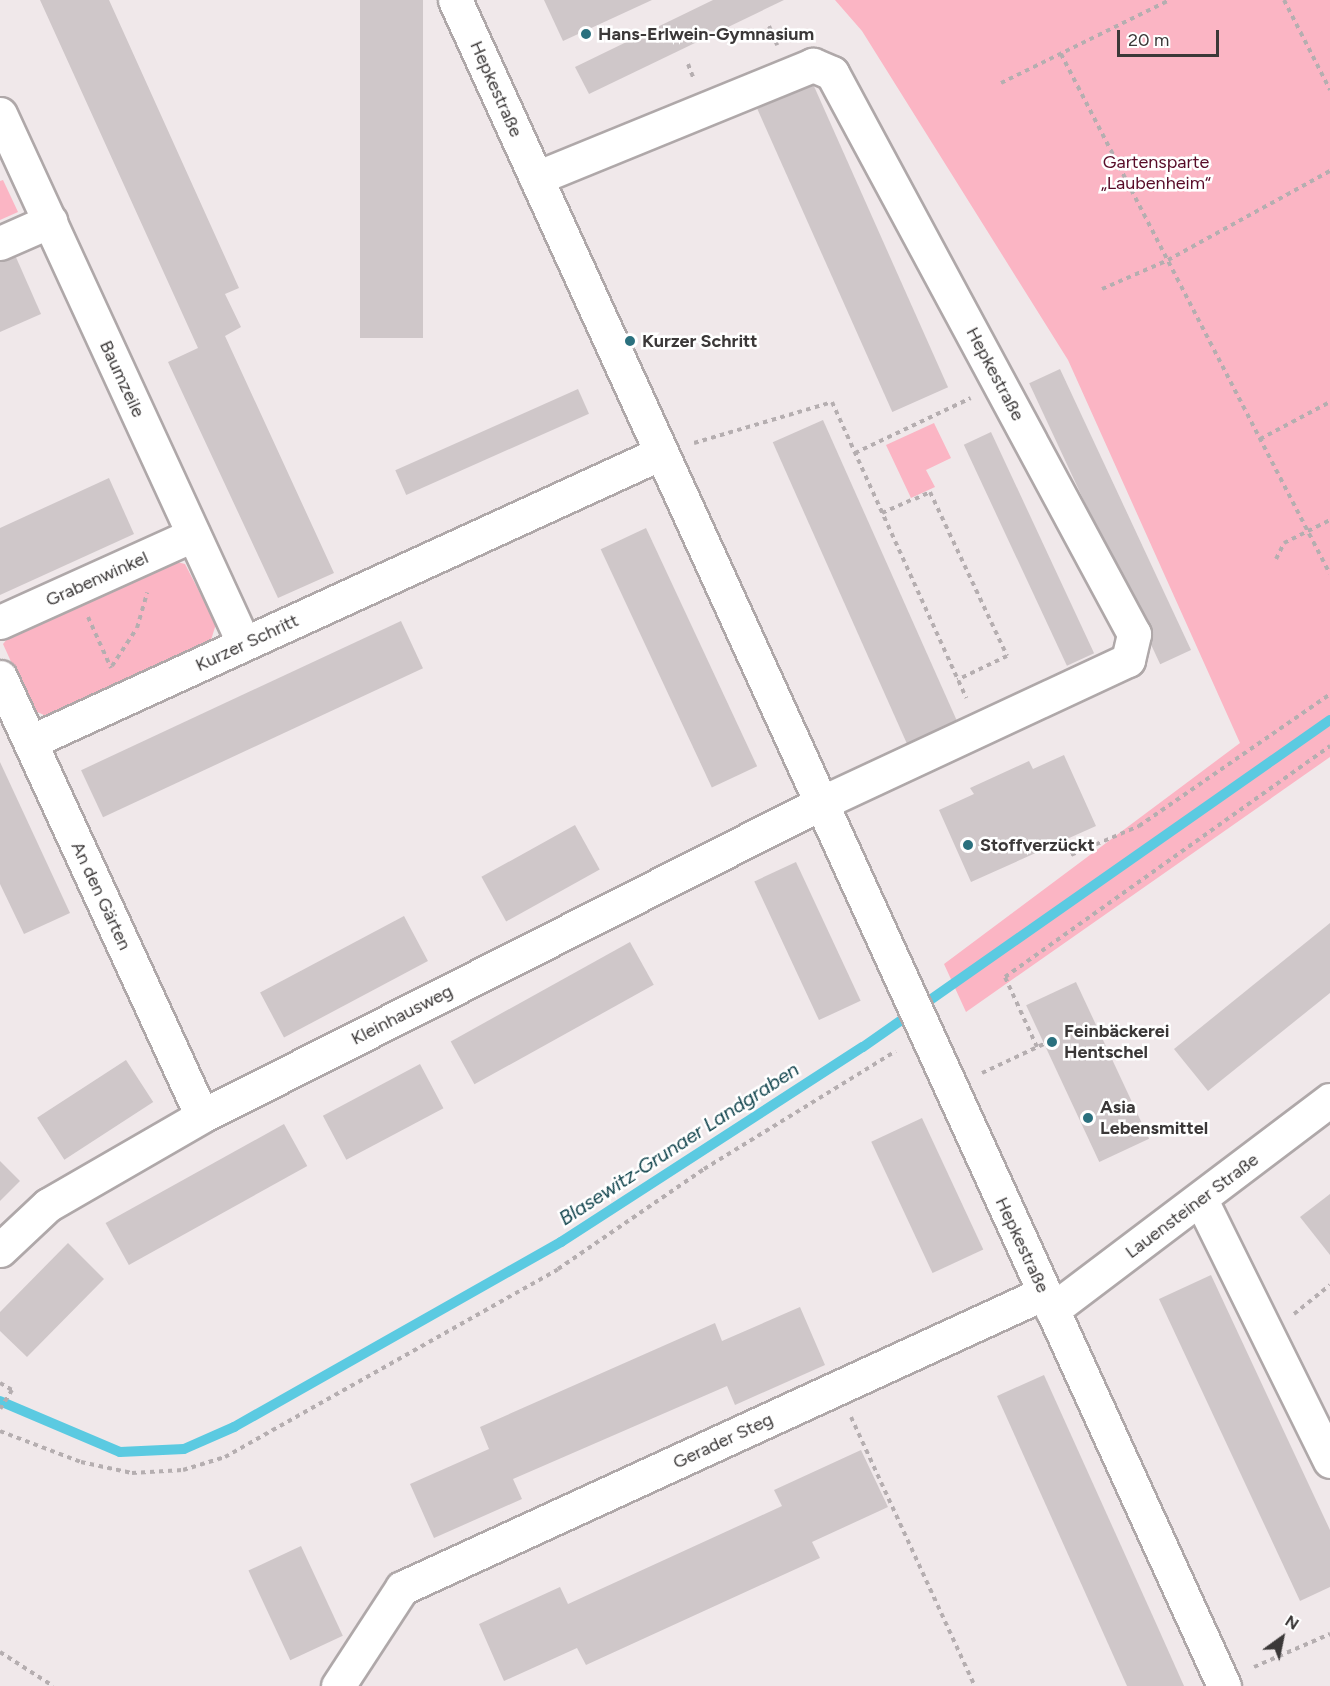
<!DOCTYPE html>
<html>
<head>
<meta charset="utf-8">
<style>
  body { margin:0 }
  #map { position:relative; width:1330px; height:1686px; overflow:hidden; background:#f0e8ea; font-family:Figtree,sans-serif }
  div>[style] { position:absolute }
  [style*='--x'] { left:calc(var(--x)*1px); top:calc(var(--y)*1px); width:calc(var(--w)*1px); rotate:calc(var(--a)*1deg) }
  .green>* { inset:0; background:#fbb5c4 }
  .stream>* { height:10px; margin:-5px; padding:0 5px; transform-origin:5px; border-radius:5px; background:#5bcae1 }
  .building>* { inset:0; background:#cfc7c9; transform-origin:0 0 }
  .path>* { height:4px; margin-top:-2px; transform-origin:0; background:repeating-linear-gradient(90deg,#b5aeb0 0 4.5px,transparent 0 9px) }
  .roads { filter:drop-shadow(2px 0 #afa8a9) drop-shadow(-2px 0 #afa8a9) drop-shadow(0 2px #afa8a9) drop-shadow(0 -2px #afa8a9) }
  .street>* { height:33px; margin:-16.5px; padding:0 16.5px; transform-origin:16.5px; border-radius:16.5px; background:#fff }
  .dots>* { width:16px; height:16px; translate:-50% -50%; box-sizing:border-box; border:3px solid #fff; border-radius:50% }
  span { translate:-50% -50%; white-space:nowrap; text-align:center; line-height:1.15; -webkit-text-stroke:5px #fff; paint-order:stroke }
  .poi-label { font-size:18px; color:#3b3838; font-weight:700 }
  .left { translate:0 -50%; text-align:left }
  .street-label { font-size:18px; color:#3b3838 }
  .park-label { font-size:18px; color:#580c28 }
  .water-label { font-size:20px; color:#10434c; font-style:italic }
  .north { position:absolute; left:1252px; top:1608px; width:60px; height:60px; -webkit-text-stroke:4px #fff; paint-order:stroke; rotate:33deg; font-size:16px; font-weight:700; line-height:24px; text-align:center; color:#3b3838 }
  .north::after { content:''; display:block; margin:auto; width:21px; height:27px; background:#3b3838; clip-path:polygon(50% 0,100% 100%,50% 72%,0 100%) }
  .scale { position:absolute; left:1117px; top:30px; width:102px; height:27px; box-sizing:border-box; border:3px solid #3b3838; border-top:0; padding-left:8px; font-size:18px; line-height:21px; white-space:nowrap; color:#3b3838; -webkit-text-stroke:4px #fff; paint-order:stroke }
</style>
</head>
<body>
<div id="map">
  <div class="green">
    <div style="clip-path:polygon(835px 0,1330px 0,1330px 757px,966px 1012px,944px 964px,1240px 743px,1068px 360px,862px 31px)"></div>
    <div style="clip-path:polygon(3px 180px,18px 212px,0 220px,0 181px)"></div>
    <div style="clip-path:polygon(934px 423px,951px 458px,926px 470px,935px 487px,911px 498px,886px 445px)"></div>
    <div style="clip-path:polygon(173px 561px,185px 564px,216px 624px,211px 640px,46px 716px,33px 710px,3px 644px,11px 634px)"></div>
  </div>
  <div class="stream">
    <div style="--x:0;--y:1401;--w:130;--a:23"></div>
    <div style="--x:120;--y:1452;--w:64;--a:-2.7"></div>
    <div style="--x:184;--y:1449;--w:55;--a:-23.7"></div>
    <div style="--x:234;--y:1427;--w:376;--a:-29.5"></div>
    <div style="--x:561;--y:1242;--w:359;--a:-32.9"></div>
    <div style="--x:863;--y:1047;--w:570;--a:-35"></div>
  </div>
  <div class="building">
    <div style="clip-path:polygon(40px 0,109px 0,239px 288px,225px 294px,241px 327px,225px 336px,334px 573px,278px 598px,168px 362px,198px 348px)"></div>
    <div style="left:360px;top:0;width:63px;height:338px"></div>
    <div style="clip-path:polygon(544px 0,652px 0,563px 41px)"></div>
    <div style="clip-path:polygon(713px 0,784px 0,589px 94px,575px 67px)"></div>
    <div style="left:813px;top:84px;width:332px;height:61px;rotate:66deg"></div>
    <div style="clip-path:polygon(15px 255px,41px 314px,0 332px,0 261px)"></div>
    <div style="left:1060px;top:369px;width:310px;height:34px;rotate:65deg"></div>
    <div style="left:578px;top:389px;width:27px;height:200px;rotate:66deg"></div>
    <div style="left:823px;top:420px;width:333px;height:55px;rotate:66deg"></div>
    <div style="left:991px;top:432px;width:244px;height:30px;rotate:65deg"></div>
    <div style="clip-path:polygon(109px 478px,134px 534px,0 595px,0 528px)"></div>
    <div style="left:646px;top:528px;width:263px;height:50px;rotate:65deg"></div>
    <div style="left:401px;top:621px;width:52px;height:353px;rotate:65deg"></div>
    <div style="clip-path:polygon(1064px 755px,1096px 826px,971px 882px,939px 810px,974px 794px,970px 788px,1029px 761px,1033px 769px)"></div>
    <div style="clip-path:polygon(0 762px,70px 913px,24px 934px,0 884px)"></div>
    <div style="left:575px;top:825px;width:51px;height:107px;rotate:61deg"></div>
    <div style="left:796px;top:862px;width:153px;height:46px;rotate:65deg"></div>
    <div style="left:404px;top:916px;width:51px;height:163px;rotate:62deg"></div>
    <div style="clip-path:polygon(1330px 923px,1330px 993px,1208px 1091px,1174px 1049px)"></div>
    <div style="left:630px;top:942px;width:49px;height:205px;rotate:61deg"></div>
    <div style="left:1076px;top:982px;width:173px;height:55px;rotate:65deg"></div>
    <div style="left:126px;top:1060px;width:50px;height:106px;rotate:57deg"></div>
    <div style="left:420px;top:1064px;width:50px;height:110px;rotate:62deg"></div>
    <div style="left:922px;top:1118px;width:145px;height:56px;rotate:65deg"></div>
    <div style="left:284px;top:1124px;width:48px;height:204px;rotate:61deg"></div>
    <div style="clip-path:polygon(0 1161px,20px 1181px,0 1201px)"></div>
    <div style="clip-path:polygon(1330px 1194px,1330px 1255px,1300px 1217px)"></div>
    <div style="clip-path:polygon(68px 1243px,104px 1279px,27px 1357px,0 1331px,0 1312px)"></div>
    <div style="clip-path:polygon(1211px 1275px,1330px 1530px,1330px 1587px,1300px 1601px,1159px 1299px)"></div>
    <div style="clip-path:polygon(800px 1307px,825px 1365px,735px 1405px,727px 1386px,513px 1479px,522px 1499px,434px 1538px,410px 1484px,489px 1449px,480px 1427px,715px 1323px,722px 1341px)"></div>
    <div style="clip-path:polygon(1044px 1375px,1155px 1621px,1184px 1686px,1127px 1686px,997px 1396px)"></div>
    <div style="clip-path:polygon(861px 1450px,888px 1507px,812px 1542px,820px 1558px,586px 1665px,577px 1648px,504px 1681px,479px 1624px,560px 1587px,568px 1604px,782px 1506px,774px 1490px)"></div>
    <div style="left:301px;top:1546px;width:99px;height:58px;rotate:65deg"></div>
  </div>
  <div class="path">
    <div style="--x:1284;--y:0;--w:101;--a:62.9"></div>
    <div style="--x:769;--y:26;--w:21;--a:67"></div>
    <div style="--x:1061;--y:54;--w:585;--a:62.65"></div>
    <div style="--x:688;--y:64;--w:14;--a:69"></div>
    <div style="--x:1001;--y:83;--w:188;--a:-26.2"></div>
    <div style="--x:1102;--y:289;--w:72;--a:-23.7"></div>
    <div style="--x:1168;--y:260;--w:185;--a:-28.8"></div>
    <div style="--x:1260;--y:439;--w:79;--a:-27.9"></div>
    <div style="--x:694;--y:443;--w:144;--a:-16.5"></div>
    <div style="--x:832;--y:402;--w:325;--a:65.6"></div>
    <div style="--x:855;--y:453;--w:128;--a:-25.4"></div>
    <div style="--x:915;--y:499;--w:17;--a:-25"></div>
    <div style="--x:930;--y:492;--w:181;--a:64.8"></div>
    <div style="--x:1007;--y:656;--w:55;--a:154.4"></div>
    <div style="--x:882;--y:513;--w:35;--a:-24"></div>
    <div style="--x:1276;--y:559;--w:18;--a:-63"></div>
    <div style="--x:1284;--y:543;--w:51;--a:-26.6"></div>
    <div style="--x:88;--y:617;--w:56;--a:65.7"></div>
    <div style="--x:112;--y:666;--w:45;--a:-56.7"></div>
    <div style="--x:137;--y:628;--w:37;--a:-74"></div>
    <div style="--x:1071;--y:855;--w:74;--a:-23.1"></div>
    <div style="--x:1139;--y:826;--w:232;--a:-34.6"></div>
    <div style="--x:1037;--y:1047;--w:77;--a:-114.6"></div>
    <div style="--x:1005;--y:977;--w:399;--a:-35.4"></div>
    <div style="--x:982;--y:1073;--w:68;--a:-25.1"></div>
    <div style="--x:1294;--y:1314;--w:46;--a:-38.9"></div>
    <div style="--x:0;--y:1383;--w:14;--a:30"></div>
    <div style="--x:12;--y:1390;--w:22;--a:122"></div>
    <div style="--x:851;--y:1417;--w:296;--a:65.3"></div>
    <div style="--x:0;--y:1431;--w:87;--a:20.9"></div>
    <div style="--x:81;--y:1462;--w:52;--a:12.2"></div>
    <div style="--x:132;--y:1473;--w:51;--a:-3.4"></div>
    <div style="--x:183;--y:1470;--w:44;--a:-17.2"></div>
    <div style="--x:225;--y:1457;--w:382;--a:-29.4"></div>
    <div style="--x:558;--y:1269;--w:177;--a:-34.4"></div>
    <div style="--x:704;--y:1169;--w:225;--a:-31.6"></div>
    <div style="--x:0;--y:1652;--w:63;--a:32.7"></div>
    <div style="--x:1254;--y:1667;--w:83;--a:-23.5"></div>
  </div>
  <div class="roads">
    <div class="street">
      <div style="--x:455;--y:0;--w:1853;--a:65.48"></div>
      <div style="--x:0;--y:114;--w:583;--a:65.28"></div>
      <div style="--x:0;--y:243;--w:55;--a:-23.7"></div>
      <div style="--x:0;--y:622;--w:212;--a:-24.3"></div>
      <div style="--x:0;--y:677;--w:483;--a:65.3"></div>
      <div style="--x:30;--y:742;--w:694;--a:-24.61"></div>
      <div style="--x:1201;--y:1200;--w:291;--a:63.7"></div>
      <div style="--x:0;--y:1250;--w:66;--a:-43.2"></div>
      <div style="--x:48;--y:1205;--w:178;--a:-30"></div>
      <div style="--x:202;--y:1116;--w:691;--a:-26.82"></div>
      <div style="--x:819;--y:804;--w:341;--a:-25"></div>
      <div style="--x:1128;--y:660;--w:27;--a:-77"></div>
      <div style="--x:1134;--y:634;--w:637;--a:-118.29"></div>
      <div style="--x:832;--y:73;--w:21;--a:-157"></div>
      <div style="--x:813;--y:65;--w:299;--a:157.8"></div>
      <div style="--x:1052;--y:1310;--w:348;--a:-37.1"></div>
      <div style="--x:338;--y:1686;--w:117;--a:-56.9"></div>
      <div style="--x:402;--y:1588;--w:707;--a:-24.68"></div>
    </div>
  </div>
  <div class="dots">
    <div style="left:586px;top:34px;background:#2a707e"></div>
    <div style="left:630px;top:341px;background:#2a707e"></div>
    <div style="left:968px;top:845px;background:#2a707e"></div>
    <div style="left:1052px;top:1042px;background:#2a707e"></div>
    <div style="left:1088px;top:1118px;background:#2a707e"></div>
  </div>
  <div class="poi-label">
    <span class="left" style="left:598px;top:34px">Hans-Erlwein-Gymnasium</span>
    <span class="left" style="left:642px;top:341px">Kurzer Schritt</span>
    <span class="left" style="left:980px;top:845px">Stoffverzückt</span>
    <span class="left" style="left:1064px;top:1042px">Feinbäckerei<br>Hentschel</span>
    <span class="left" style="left:1100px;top:1118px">Asia<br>Lebensmittel</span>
  </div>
  <div class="street-label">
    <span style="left:496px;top:89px;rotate:66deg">Hepkestraße</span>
    <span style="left:995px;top:374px;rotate:62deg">Hepkestraße</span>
    <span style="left:122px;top:379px;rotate:65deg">Baumzeile</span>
    <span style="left:97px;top:579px;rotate:-24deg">Grabenwinkel</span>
    <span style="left:247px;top:643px;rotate:-25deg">Kurzer Schritt</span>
    <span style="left:101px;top:896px;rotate:65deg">An den Gärten</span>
    <span style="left:402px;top:1015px;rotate:-27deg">Kleinhausweg</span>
    <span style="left:1192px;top:1206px;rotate:-37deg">Lauensteiner Straße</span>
    <span style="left:1022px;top:1245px;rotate:65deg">Hepkestraße</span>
    <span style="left:723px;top:1441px;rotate:-25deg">Gerader Steg</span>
  </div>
  <div class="park-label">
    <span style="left:1156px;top:173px">Gartensparte<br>„Laubenheim“</span>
  </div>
  <div class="water-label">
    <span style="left:679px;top:1144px;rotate:-33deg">Blasewitz‐Grunaer Landgraben</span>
  </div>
  <div class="north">N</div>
  <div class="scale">20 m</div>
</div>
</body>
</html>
